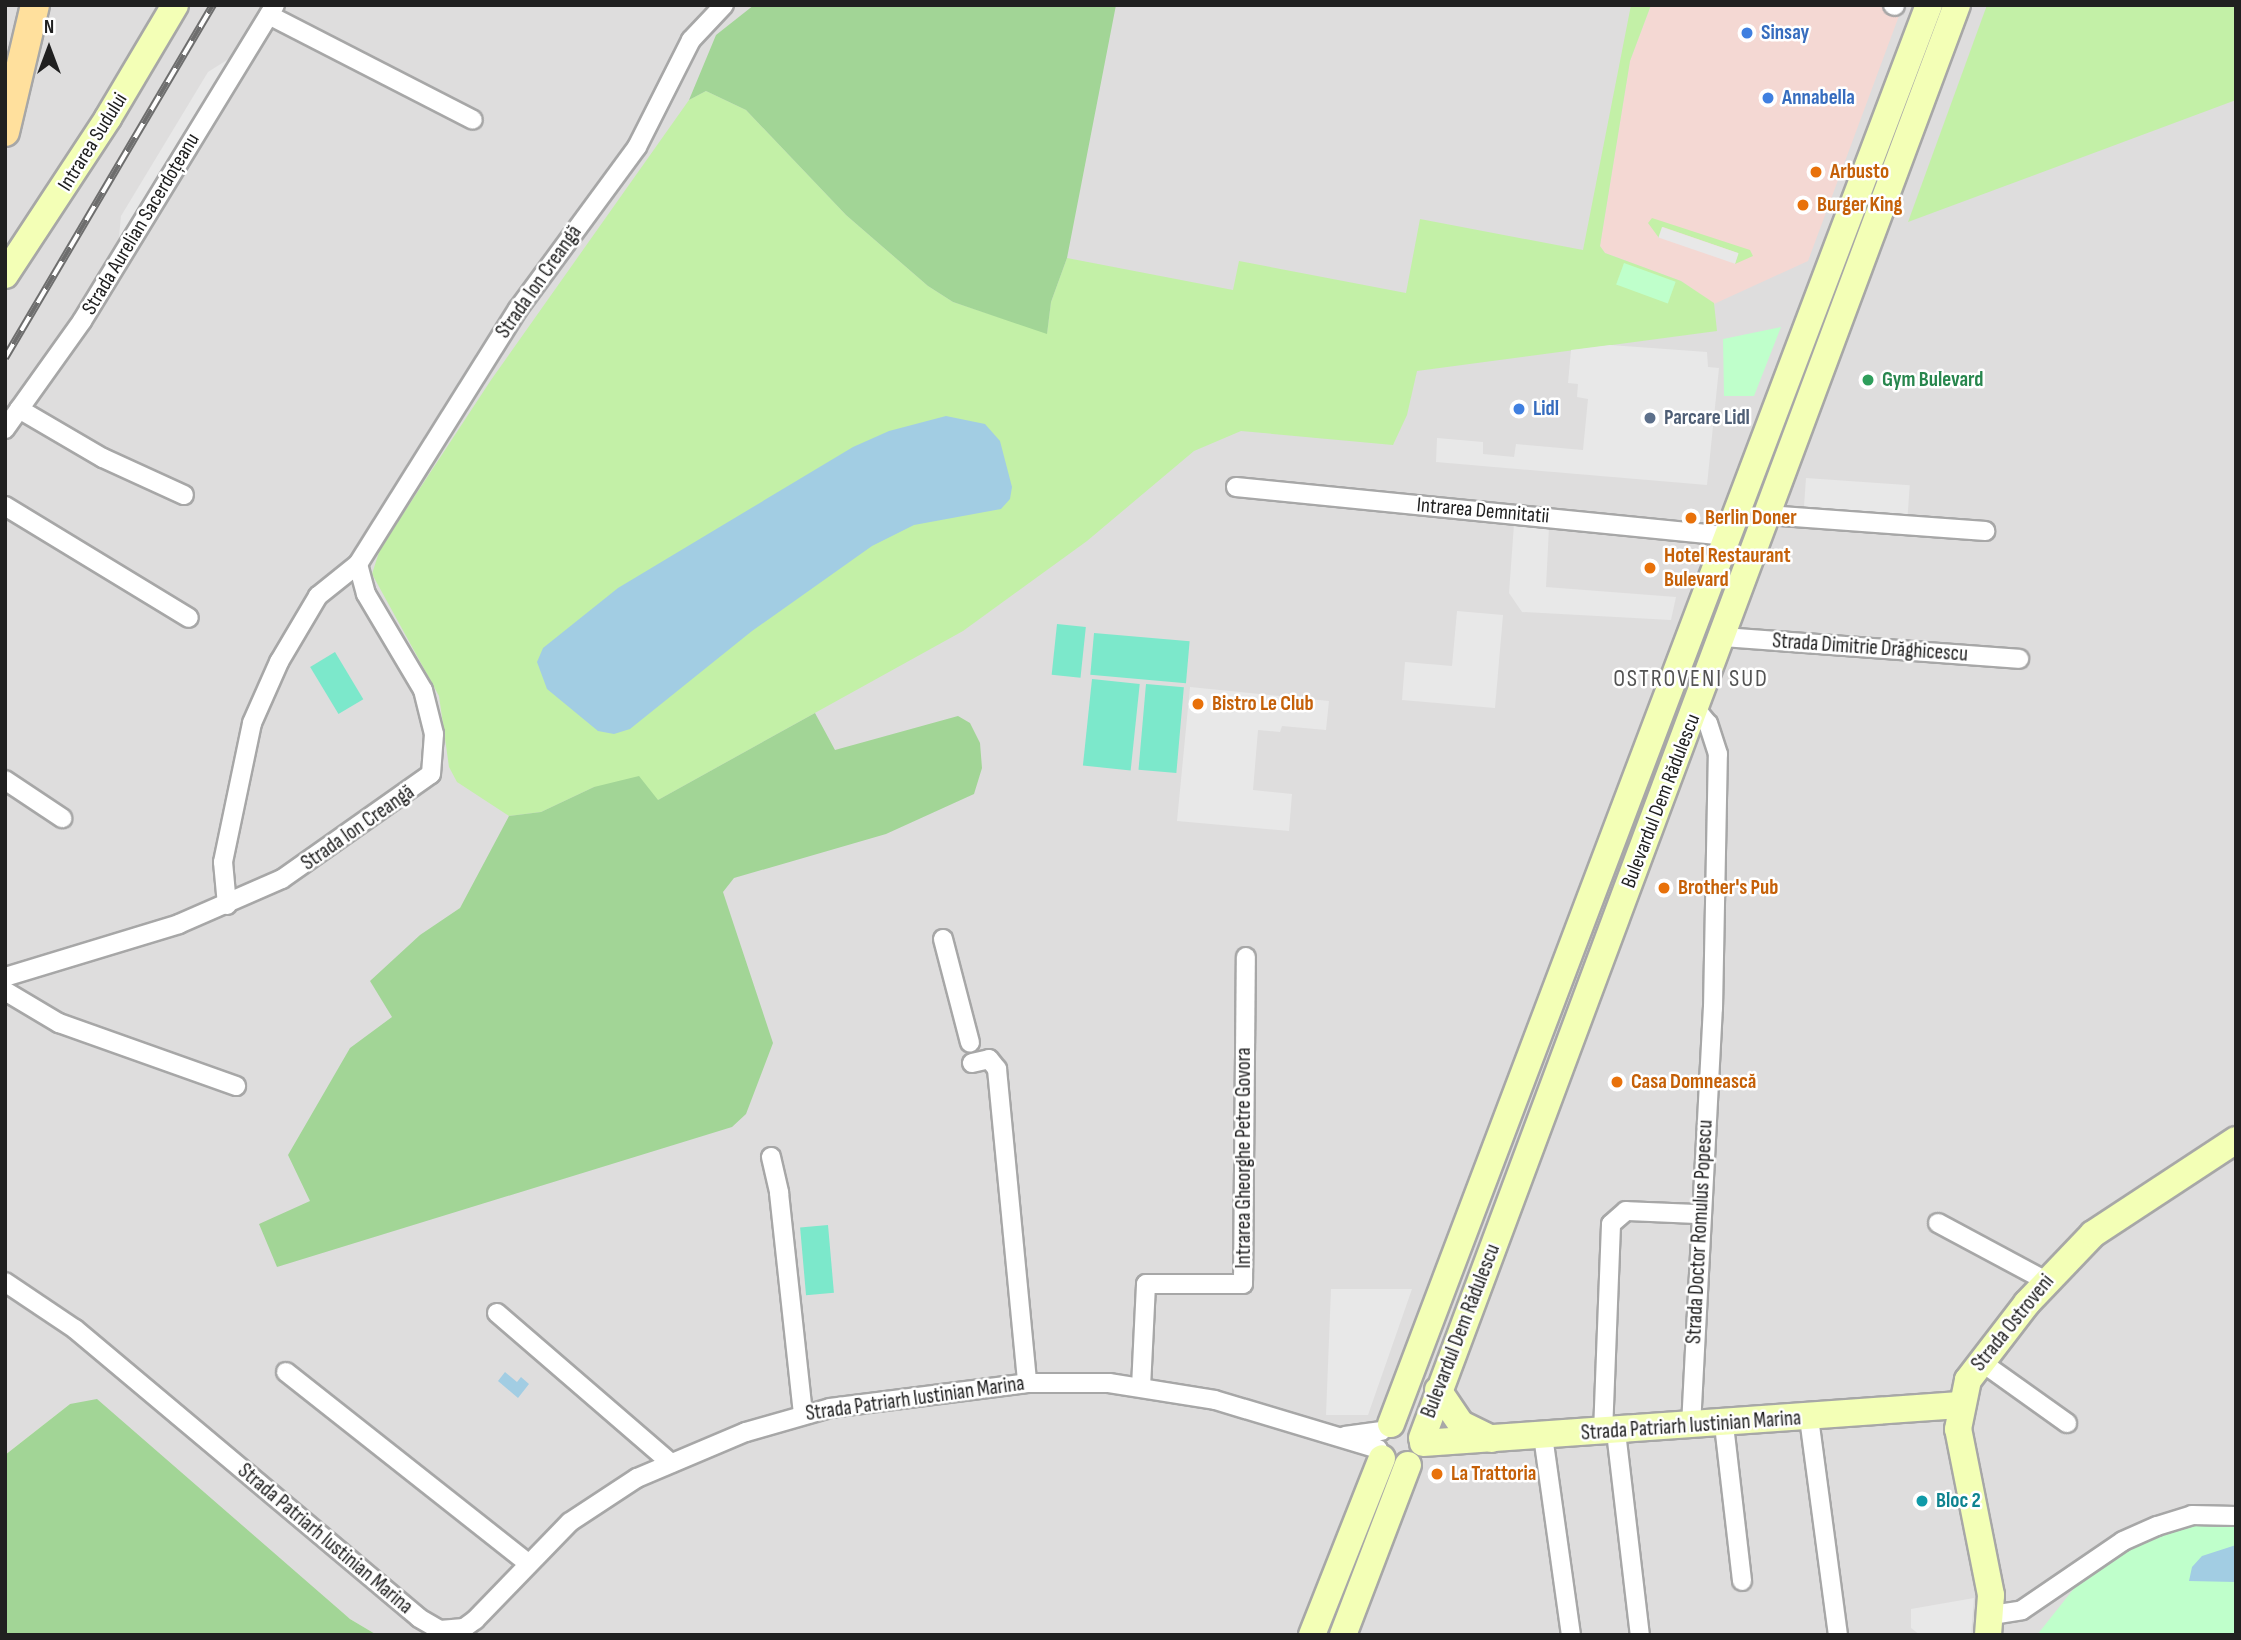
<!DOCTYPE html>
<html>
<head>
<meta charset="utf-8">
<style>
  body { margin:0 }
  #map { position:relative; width:2241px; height:1640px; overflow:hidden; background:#f2efe6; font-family:"Sofia Sans Condensed",sans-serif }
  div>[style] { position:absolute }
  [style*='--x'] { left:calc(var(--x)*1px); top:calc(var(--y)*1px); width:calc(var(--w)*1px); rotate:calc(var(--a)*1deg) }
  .residential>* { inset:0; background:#dedddd }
  .commercial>* { inset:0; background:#f4d8d3 }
  .grass>* { inset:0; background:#c3f0a7 }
  .forest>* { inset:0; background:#a2d596 }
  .park>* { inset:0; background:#bfffcb; transform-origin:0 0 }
  .pitch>* { inset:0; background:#7ce8cb; transform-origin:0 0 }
  .parking>* { inset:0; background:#e8e8e8; transform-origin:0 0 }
  .water>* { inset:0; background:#a2cde3 }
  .roads { filter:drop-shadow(2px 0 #a7a7a7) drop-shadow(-2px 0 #a7a7a7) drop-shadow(0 2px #a7a7a7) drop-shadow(0 -2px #a7a7a7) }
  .street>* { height:18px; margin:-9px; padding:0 9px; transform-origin:9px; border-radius:9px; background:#fff }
  .secondary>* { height:26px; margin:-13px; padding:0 13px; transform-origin:13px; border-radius:13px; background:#f3ffb6 }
  .primary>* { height:28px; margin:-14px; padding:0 14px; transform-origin:14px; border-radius:14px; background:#ffe09d }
  .rail>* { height:8px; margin-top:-4px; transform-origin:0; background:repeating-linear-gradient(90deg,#fff 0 16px,#6e6e6e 0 32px); box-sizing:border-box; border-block:2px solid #6e6e6e }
  .dots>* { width:19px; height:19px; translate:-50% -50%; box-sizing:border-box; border:4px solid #fff; border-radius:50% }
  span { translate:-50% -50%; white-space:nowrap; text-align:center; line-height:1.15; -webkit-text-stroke:5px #fff; paint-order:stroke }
  .shop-label { font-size:21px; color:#366cbe; font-weight:700 }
  .left { translate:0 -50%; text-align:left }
  .street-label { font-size:21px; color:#202020 }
  .food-label { font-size:21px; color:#c56008; font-weight:700 }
  .leisure-label { font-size:21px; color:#27864d; font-weight:700 }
  .service-label { font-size:21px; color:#4e5e75; font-weight:700 }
  .culture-label { font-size:21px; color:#0d838f; font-weight:700 }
  .quarter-label { font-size:24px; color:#535353; letter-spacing:2px }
  .frame { position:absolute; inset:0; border:7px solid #202020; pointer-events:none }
  .north { position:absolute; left:14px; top:14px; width:70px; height:70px; -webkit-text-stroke:5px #fff; paint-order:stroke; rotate:0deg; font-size:19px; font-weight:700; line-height:28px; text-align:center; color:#202020 }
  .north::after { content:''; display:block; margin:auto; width:24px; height:32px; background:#202020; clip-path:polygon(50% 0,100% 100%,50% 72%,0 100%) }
</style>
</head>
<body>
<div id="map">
  <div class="residential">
    <div style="clip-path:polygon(5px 5px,2236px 5px,2236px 1635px,377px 1635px,350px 1619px,70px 1404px,5px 1455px)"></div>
  </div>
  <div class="commercial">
    <div style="clip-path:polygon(1651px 5px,1903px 5px,1808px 261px,1714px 304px,1681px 281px,1605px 253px,1600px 246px,1630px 61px)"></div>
  </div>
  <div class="grass">
    <div style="clip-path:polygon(1631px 5px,1651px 5px,1630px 61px,1600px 246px,1605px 253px,1681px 281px,1714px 303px,1717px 331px,1417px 371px,1407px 415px,1393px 445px,1241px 431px,1194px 451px,1087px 541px,963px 631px,658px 800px,594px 787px,541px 812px,509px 816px,457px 782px,449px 767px,439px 696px,372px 574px,380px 549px,491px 380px,689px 100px,706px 91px,746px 110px,846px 215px,928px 286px,953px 302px,1047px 333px,1051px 302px,1067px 258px,1233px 290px,1239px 261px,1406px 293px,1420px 219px,1583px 250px)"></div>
    <div style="clip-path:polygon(1987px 5px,2236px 5px,2236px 100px,1908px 222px)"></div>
    <div style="clip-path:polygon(1652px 218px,1750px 250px,1753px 256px,1735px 264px,1738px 253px,1663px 227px,1659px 238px,1648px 223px)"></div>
  </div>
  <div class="forest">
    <div style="clip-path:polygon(754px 5px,1116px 5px,1067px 258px,1051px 302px,1047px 334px,953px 302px,928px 286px,846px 215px,746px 110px,706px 91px,689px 100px,716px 35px)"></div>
    <div style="clip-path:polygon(815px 713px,835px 750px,958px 716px,970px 723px,980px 743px,982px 768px,974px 794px,886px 834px,734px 878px,723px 892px,773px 1043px,746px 1114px,732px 1127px,277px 1267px,259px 1224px,310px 1201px,288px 1155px,350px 1048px,392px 1017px,370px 981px,420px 935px,460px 908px,509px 816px,541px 812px,594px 787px,639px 776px,658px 800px)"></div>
    <div style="clip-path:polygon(97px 1399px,350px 1619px,377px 1635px,5px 1635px,5px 1455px,70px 1404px)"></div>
  </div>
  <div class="park">
    <div style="left:1624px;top:263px;width:55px;height:23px;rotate:20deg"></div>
    <div style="clip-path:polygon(1781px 327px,1754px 396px,1724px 396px,1723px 339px)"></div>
    <div style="clip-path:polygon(2204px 1521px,2236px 1525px,2236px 1635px,2037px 1635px,2083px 1577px,2133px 1543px)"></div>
  </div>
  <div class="pitch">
    <div style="left:1057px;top:624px;width:29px;height:51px;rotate:6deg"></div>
    <div style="left:1094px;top:633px;width:96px;height:42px;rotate:5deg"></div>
    <div style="left:335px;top:652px;width:55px;height:29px;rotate:59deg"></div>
    <div style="left:1092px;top:679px;width:48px;height:87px;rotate:6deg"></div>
    <div style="left:1146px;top:684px;width:38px;height:86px;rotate:5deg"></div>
    <div style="left:828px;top:1225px;width:68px;height:28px;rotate:85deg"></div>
  </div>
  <div class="parking">
    <div style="clip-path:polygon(235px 55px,118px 247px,121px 216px,208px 72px)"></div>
    <div style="left:1662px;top:227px;width:81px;height:11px;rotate:19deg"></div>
    <div style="clip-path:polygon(1610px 345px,1707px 352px,1708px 367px,1719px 368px,1707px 485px,1436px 462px,1437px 438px,1483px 442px,1483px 454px,1514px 457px,1516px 444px,1583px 450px,1588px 399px,1577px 397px,1578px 384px,1568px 383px,1571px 350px)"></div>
    <div style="left:1806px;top:478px;width:104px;height:35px;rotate:4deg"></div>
    <div style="clip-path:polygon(1514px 524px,1549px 527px,1546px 587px,1676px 597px,1671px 620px,1522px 612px,1509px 593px)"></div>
    <div style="clip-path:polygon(1457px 611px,1503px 615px,1495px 708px,1402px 700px,1405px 662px,1452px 666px)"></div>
    <div style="clip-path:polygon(1190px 687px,1329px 701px,1326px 730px,1282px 726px,1280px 732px,1258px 730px,1253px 790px,1292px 794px,1289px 831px,1177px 821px)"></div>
    <div style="clip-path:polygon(1331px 1289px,1412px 1289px,1368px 1415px,1326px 1415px)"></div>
    <div style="clip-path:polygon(1974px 1598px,1971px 1635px,1920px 1635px,1911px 1628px,1911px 1609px)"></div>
  </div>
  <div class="water">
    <div style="clip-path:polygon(946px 416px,985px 424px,1000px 441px,1012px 487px,1010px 499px,1001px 509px,914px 525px,872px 546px,752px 631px,630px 729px,614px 734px,598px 731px,547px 689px,537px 662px,543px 648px,618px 588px,853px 447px,889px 431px)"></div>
    <div style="clip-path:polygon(505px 1372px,517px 1382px,521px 1377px,529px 1384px,518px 1398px,498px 1381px)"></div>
    <div style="clip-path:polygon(2236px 1545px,2236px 1582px,2189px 1581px,2192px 1567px,2202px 1556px)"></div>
  </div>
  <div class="roads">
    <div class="street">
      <div style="--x:1893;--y:5;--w:2;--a:27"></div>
      <div style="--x:269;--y:15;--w:229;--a:27.2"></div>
      <div style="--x:19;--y:409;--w:97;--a:30.3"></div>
      <div style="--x:103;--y:458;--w:89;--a:24.6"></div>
      <div style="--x:5;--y:429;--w:133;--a:-54.5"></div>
      <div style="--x:82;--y:321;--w:370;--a:-58.6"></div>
      <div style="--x:1236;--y:487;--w:496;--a:5.7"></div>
      <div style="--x:5;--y:506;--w:215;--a:31.3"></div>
      <div style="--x:1767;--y:515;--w:219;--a:4.2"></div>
      <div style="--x:1722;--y:637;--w:298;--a:4.2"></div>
      <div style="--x:5;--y:780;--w:69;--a:33.7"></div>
      <div style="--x:227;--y:905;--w:43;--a:-95.3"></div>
      <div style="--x:223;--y:862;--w:142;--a:-78.2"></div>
      <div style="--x:252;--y:723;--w:67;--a:-66.1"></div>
      <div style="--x:279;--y:662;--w:77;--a:-59.4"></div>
      <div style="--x:318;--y:596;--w:51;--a:-38.7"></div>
      <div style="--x:943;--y:939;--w:107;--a:75.4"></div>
      <div style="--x:5;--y:977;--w:182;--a:-16.9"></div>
      <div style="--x:179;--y:924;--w:112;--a:-23.6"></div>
      <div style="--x:282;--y:879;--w:182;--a:-35.2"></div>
      <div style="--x:431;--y:774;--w:40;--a:-85.7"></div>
      <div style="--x:434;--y:734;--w:45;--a:-104"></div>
      <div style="--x:423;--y:690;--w:112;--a:-120.7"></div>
      <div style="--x:366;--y:594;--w:31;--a:-105"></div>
      <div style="--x:358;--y:564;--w:301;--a:-57.9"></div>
      <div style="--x:518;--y:309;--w:201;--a:-53.7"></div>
      <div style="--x:637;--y:147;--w:120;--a:-63.2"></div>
      <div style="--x:691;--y:40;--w:48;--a:-46.7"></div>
      <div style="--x:5;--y:991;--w:63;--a:30.7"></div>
      <div style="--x:59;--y:1023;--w:188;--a:19.6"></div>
      <div style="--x:972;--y:1063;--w:17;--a:-13"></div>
      <div style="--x:989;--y:1059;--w:13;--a:51"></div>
      <div style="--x:997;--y:1069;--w:315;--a:84.5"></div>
      <div style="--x:771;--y:1157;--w:37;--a:77"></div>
      <div style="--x:779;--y:1193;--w:222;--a:83.8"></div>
      <div style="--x:1938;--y:1223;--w:123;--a:28.2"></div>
      <div style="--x:5;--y:1282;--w:84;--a:33.9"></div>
      <div style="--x:75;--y:1329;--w:449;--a:40"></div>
      <div style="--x:419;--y:1618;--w:24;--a:30"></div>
      <div style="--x:440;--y:1630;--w:24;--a:-5"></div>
      <div style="--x:464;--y:1628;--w:14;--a:-36"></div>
      <div style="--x:475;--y:1620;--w:136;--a:-45.9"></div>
      <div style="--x:570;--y:1522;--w:80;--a:-33.3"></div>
      <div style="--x:637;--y:1478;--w:118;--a:-22.9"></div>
      <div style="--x:746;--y:1432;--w:87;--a:-15.9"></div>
      <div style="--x:830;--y:1408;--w:199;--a:-7.2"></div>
      <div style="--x:1027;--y:1383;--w:82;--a:0"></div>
      <div style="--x:1109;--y:1383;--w:107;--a:9.1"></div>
      <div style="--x:1215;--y:1400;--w:170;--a:16.7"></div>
      <div style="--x:497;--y:1313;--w:230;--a:40.8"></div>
      <div style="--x:1980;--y:1361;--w:107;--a:35.5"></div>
      <div style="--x:286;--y:1372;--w:307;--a:38.3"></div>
      <div style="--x:1141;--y:1387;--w:103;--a:-87.2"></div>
      <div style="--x:1146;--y:1284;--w:97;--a:0"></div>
      <div style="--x:1243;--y:1284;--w:327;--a:-89.5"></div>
      <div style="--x:1809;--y:1418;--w:219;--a:82.4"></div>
      <div style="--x:1724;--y:1425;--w:157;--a:83.4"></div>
      <div style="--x:1691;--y:1426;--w:419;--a:-87"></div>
      <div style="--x:1713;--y:1008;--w:254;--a:-88.9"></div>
      <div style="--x:1718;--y:754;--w:32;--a:-108"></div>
      <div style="--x:1708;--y:724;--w:19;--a:-129"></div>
      <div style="--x:1616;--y:1432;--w:204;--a:83.3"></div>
      <div style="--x:1603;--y:1433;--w:209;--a:-87.8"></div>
      <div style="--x:1611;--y:1224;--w:20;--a:-41"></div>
      <div style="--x:1626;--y:1211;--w:73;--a:2.4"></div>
      <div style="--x:1345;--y:1436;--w:37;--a:-8"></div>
      <div style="--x:1543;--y:1436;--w:201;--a:82"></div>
      <div style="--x:1992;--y:1615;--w:30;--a:-9"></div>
      <div style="--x:2022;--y:1610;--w:122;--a:-34.3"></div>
      <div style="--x:2123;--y:1541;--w:37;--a:-24"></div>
      <div style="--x:2157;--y:1526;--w:37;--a:-17"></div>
      <div style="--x:2192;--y:1515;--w:44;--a:1.3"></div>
    </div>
    <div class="secondary">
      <div style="--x:5;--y:275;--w:188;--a:-56.7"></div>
      <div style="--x:108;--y:118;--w:131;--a:-59.3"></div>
      <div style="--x:1438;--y:1390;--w:41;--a:55.9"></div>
      <div style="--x:1461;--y:1424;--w:34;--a:26"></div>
      <div style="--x:1391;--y:1424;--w:1518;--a:-69.24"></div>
      <div style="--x:1422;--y:1438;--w:1530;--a:-69.53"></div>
      <div style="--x:1423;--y:1443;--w:538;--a:-4.05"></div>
      <div style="--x:1312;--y:1635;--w:190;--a:-68.4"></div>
      <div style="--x:1343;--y:1635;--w:182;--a:-69.1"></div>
      <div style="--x:1988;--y:1635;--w:40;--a:-85.7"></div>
      <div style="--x:1991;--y:1595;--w:169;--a:-101.2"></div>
      <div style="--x:1958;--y:1429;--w:50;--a:-78.5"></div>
      <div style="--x:1968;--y:1380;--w:97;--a:-52.5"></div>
      <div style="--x:2027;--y:1303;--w:95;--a:-46.3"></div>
      <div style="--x:2093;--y:1234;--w:171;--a:-33.3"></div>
    </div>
    <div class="primary">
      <div style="--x:5;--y:132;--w:130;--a:-76.7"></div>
    </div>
  </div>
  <div class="rail">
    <div style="--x:5;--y:358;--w:410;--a:-59.5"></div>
  </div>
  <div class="dots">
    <div style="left:1747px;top:33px;background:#3f7fe0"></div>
    <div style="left:1768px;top:98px;background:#3f7fe0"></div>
    <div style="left:1816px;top:172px;background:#e8710a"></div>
    <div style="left:1803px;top:205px;background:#e8710a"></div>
    <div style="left:1868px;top:380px;background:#2e9e5b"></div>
    <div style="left:1519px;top:409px;background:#3f7fe0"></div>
    <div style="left:1650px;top:418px;background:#5c6f8a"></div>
    <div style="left:1691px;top:518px;background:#e8710a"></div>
    <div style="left:1650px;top:568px;background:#e8710a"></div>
    <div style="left:1198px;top:704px;background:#e8710a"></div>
    <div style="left:1664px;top:888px;background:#e8710a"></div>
    <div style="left:1617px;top:1082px;background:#e8710a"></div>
    <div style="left:1437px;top:1474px;background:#e8710a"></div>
    <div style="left:1922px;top:1501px;background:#0f9aa8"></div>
  </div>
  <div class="shop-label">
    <span class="left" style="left:1761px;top:33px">Sinsay</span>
    <span class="left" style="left:1782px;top:98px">Annabella</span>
    <span class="left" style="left:1533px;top:409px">Lidl</span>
  </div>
  <div class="street-label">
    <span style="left:93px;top:142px;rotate:-58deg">Intrarea Sudului</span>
    <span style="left:141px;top:224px;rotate:-59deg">Strada Aurelian Sacerdoțeanu</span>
    <span style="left:539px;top:282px;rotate:-55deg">Strada Ion Creangă</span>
    <span style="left:1483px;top:511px;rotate:5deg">Intrarea Demnitatii</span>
    <span style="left:1870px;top:648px;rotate:4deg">Strada Dimitrie Drăghicescu</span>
    <span style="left:1661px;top:801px;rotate:-69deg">Bulevardul Dem Rădulescu</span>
    <span style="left:358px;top:828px;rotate:-35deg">Strada Ion Creangă</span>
    <span style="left:1244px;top:1158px;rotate:-90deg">Intrarea Gheorghe Petre Govora</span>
    <span style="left:1700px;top:1232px;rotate:-87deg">Strada Doctor Romulus Popescu</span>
    <span style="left:2013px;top:1323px;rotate:-51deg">Strada Ostroveni</span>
    <span style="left:1461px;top:1331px;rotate:-69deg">Bulevardul Dem Rădulescu</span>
    <span style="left:915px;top:1399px;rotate:-8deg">Strada Patriarh Iustinian Marina</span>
    <span style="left:1691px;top:1426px;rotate:-4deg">Strada Patriarh Iustinian Marina</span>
    <span style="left:325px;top:1539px;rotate:40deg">Strada Patriarh Iustinian Marina</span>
  </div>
  <div class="food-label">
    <span class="left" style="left:1830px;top:172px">Arbusto</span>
    <span class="left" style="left:1817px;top:205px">Burger King</span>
    <span class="left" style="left:1705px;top:518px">Berlin Doner</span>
    <span class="left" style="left:1664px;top:568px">Hotel Restaurant<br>Bulevard</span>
    <span class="left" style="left:1212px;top:704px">Bistro Le Club</span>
    <span class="left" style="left:1678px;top:888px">Brother's Pub</span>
    <span class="left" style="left:1631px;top:1082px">Casa Domnească</span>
    <span class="left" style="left:1451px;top:1474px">La Trattoria</span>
  </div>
  <div class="leisure-label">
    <span class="left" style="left:1882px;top:380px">Gym Bulevard</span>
  </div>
  <div class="service-label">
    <span class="left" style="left:1664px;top:418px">Parcare Lidl</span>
  </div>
  <div class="culture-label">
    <span class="left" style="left:1936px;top:1501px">Bloc 2</span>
  </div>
  <div class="quarter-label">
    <span style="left:1691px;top:679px">OSTROVENI SUD</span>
  </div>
  <div class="frame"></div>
  <div class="north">N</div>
</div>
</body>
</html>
